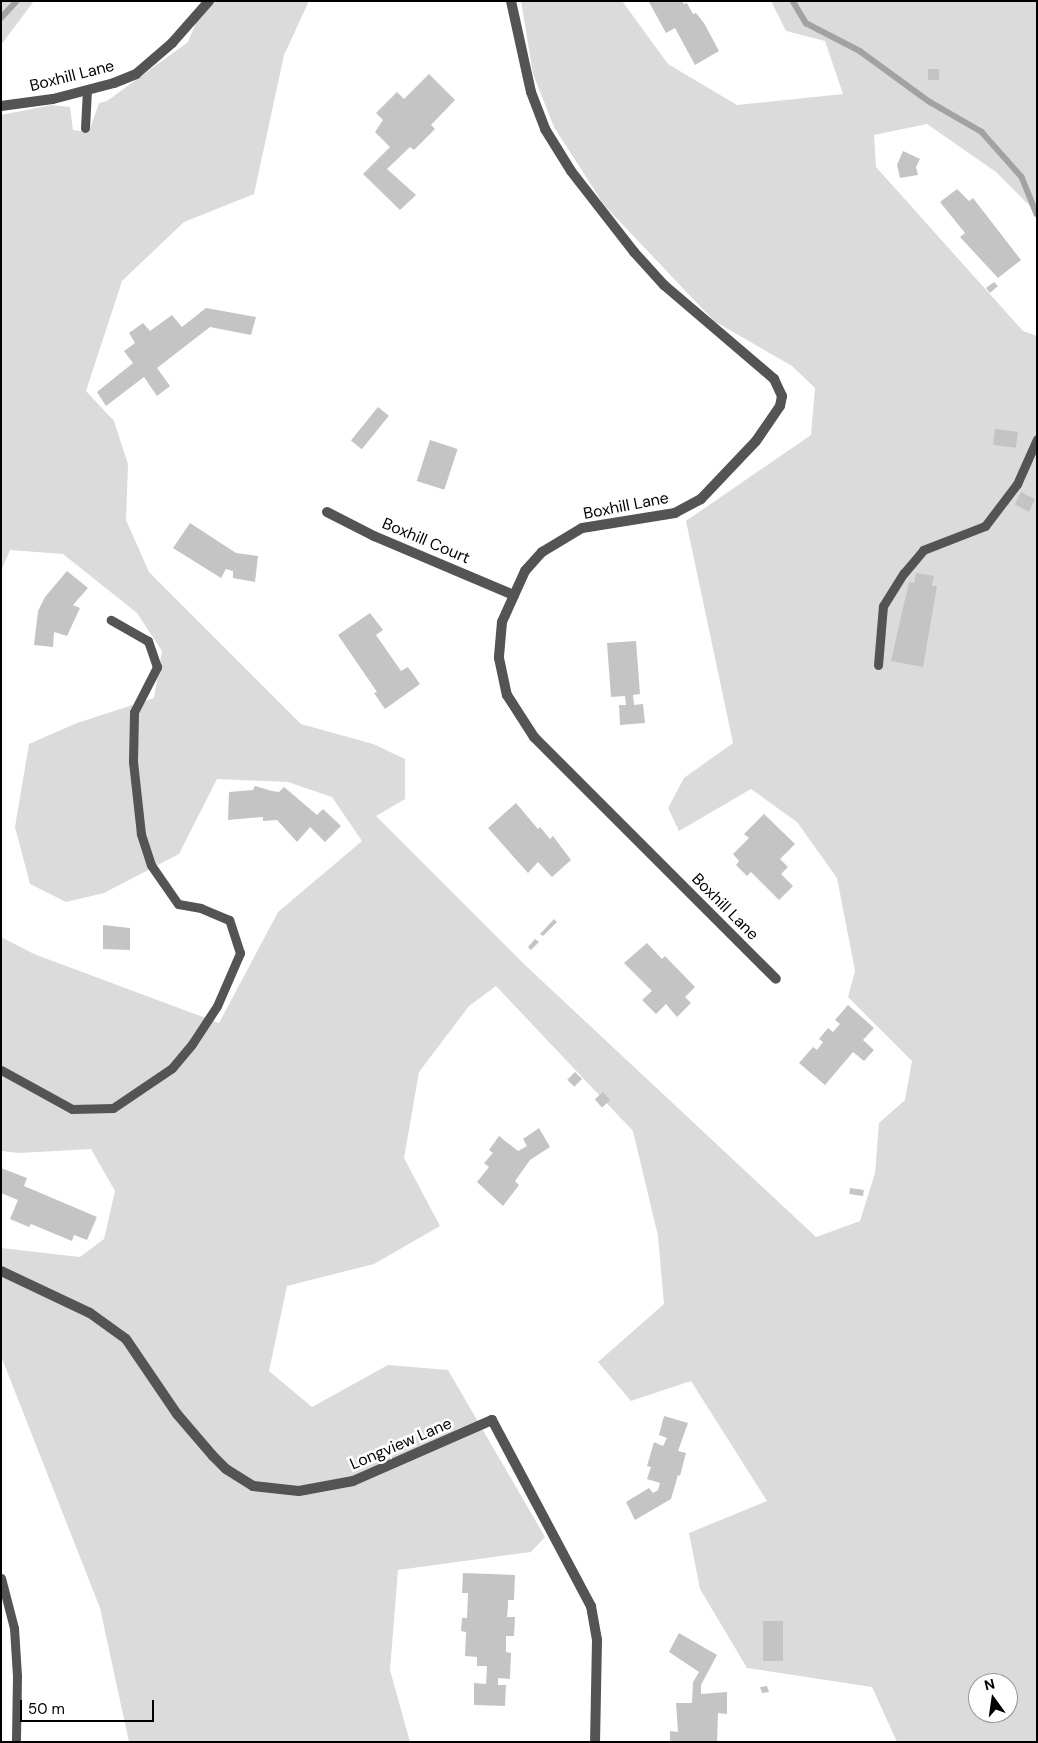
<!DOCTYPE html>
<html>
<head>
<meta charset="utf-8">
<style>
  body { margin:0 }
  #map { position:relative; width:1038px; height:1743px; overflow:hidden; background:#fff; font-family:"DM Sans",sans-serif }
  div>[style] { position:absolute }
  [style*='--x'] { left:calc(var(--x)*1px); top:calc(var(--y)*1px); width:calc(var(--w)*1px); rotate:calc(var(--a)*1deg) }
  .green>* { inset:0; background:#dbdbdb }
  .stream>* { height:5.5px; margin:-2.75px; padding:0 2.75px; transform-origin:2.75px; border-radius:2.75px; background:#a2a2a2 }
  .building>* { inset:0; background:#c4c4c4; transform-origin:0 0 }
  .service>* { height:9px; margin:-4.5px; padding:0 4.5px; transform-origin:4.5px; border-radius:4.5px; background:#545454 }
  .minor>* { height:10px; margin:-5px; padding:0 5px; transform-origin:5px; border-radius:5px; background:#545454 }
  span { translate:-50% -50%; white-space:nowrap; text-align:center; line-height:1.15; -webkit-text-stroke:5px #fff; paint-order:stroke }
  .street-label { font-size:16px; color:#000 }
  .frame { position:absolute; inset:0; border:2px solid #000; pointer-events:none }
  .north { position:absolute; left:968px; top:1673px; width:50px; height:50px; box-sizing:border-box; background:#fff; border:1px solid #999; border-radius:50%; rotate:346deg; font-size:14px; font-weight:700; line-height:20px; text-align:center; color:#000 }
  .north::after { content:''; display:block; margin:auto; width:18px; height:22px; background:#000; clip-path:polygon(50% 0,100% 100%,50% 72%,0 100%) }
  .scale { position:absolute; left:20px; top:1700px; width:134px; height:22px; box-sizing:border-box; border:2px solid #000; border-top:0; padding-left:6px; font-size:15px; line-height:18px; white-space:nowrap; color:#000; -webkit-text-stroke:4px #fff; paint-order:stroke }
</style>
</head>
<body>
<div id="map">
  <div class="green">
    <div style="clip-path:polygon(1px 1px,34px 1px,1px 45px)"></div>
    <div style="clip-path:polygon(evenodd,205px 1px,309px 1px,284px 55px,254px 194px,184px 222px,122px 281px,86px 391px,114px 421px,128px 464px,126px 520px,149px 572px,301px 724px,373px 744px,405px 759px,405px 799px,376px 816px,525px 965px,816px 1237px,860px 1221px,875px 1173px,879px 1123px,905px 1100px,912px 1061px,848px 997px,855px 971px,837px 878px,797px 822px,751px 789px,679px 831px,668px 808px,684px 778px,733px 743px,686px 521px,811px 435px,815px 388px,792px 366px,714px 321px,604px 205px,554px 127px,533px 74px,521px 1px,622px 1px,668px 64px,737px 105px,843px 94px,825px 41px,786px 31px,771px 1px,1037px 1px,1037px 213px,996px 172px,927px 124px,874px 135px,876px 167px,1023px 331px,1037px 336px,1037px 1742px,897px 1742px,872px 1687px,747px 1668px,700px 1589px,689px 1533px,767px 1501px,691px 1381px,631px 1401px,598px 1362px,664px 1304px,658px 1236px,633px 1131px,496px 986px,469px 1006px,419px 1072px,404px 1158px,440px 1226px,374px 1264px,287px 1286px,269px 1371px,312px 1407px,388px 1365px,448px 1370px,545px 1537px,531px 1552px,398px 1570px,390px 1670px,410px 1742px,129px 1742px,100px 1608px,1px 1356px,1px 1248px,80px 1257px,104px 1239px,115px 1191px,91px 1149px,19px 1153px,1px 1151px,1px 937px,34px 954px,219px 1023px,278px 912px,362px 841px,332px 797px,288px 782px,217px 779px,179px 854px,104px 893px,66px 902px,30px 884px,15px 827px,29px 744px,77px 723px,154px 698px,162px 651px,137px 613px,63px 554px,10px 550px,1px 571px,1px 115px,52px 105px,70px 107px,73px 130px,89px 132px,99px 103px,107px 101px,188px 42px,205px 1px,978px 1683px,1008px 1683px,1008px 1713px,978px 1713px,978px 1683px)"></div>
  </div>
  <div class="stream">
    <div style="--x:793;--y:1;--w:26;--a:59"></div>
    <div style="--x:806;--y:23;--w:61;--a:27.4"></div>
    <div style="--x:860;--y:51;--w:87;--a:36.1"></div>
    <div style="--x:930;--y:102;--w:60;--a:30"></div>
    <div style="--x:982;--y:132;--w:60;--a:48.4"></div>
    <div style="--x:1022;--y:177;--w:40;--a:68"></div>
    <div style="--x:1;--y:18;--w:23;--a:-47"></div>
  </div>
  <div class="building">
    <div style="clip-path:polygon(682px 1px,684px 4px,687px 3px,693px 14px,696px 13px,704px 23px,719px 51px,695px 65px,675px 28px,666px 33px,649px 2px)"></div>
    <div style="left:928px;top:69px;width:11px;height:11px"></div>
    <div style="clip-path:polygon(429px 74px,455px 100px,431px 125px,435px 129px,414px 150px,410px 147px,387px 169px,416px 195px,400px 210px,363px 174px,390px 147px,375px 132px,383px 120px,376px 113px,397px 92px,404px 99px)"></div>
    <div style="clip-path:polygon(903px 151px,920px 159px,916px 167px,918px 175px,900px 178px,897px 165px)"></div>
    <div style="clip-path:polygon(957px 189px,969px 201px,973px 198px,1021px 260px,998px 278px,960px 237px,965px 233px,940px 202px)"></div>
    <div style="clip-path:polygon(994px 282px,998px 286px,990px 293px,986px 288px)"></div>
    <div style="clip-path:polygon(206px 308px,256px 317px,251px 335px,210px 327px,157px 368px,170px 386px,157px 396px,144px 377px,106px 406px,97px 392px,133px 363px,124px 351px,135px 343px,129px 333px,143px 323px,150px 331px,172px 315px,182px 327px)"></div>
    <div style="left:378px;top:407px;width:14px;height:43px;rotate:39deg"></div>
    <div style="left:995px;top:429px;width:23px;height:16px;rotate:7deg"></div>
    <div style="left:430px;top:440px;width:29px;height:43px;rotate:18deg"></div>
    <div style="left:1021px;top:492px;width:16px;height:14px;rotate:27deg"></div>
    <div style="clip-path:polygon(190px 523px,236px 553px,258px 556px,255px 582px,233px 578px,233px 571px,226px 569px,221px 578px,173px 548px)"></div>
    <div style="clip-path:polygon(67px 571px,88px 588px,73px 605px,80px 608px,67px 636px,54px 632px,53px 647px,34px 645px,38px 611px,45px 597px)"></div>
    <div style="clip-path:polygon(916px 573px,934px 576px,932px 586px,937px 586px,923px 667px,891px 661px,909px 582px,914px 583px)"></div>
    <div style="clip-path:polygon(370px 613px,383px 630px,376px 635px,401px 671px,408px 667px,420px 684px,385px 709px,374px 693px,377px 692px,338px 635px)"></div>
    <div style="clip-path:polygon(636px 641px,640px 694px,633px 695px,634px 705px,643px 704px,645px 723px,620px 725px,619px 705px,626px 705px,625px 696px,611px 697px,607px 643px)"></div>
    <div style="clip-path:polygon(255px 786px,272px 791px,279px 792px,284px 787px,317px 815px,323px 809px,341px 826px,325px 842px,310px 827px,297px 842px,277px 820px,263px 821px,263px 817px,228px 820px,229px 792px,253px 790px)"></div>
    <div style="clip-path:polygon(516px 803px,538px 829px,540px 827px,550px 839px,553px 836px,571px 860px,552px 877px,538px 862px,528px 873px,488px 828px)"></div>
    <div style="clip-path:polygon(764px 814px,795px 844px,780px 859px,788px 867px,781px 874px,793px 886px,779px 900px,751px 872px,747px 876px,736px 865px,739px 861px,733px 854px,749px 838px,744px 834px)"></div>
    <div style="clip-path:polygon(554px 919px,557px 922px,543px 936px,540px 934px)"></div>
    <div style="clip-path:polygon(103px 925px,130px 928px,130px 950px,103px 949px)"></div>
    <div style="clip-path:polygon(535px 939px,539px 942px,531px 950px,528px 947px)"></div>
    <div style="clip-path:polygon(647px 943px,662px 959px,665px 956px,695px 987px,685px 997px,691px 1003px,677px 1017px,666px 1004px,656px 1014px,642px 1000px,652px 991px,624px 963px)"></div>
    <div style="clip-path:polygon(848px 1005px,874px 1028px,863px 1040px,874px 1050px,864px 1061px,853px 1052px,825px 1085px,799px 1063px,813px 1047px,817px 1050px,823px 1042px,819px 1039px,828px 1028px,833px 1032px,840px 1024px,835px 1020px)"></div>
    <div style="left:575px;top:1072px;width:10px;height:11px;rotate:45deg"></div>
    <div style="left:603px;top:1092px;width:11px;height:11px;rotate:49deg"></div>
    <div style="clip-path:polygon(539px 1128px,550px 1147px,530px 1160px,515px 1181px,519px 1185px,503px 1206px,477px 1182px,489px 1167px,484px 1163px,493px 1153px,489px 1150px,499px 1136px,518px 1151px,527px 1146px,523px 1139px)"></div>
    <div style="clip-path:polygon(1px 1168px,27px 1178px,24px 1186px,97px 1217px,87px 1240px,74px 1235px,72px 1241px,31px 1224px,29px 1227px,10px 1219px,18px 1200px,1px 1193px)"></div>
    <div style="left:850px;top:1188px;width:14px;height:6px;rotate:8deg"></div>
    <div style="clip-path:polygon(664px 1416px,688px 1423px,678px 1451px,686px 1453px,680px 1476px,678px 1475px,671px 1499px,635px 1520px,626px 1502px,649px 1488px,653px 1493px,658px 1490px,660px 1483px,647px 1479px,651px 1467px,647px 1466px,654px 1442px,663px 1446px,667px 1438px,659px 1435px)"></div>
    <div style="clip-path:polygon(463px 1573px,515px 1575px,514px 1600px,508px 1600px,508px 1606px,507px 1617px,515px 1617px,514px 1636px,506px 1636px,506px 1652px,511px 1653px,510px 1679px,498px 1678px,498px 1685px,506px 1685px,505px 1706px,474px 1705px,474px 1683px,486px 1684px,487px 1666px,477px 1666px,477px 1657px,465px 1656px,466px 1632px,461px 1631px,462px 1618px,467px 1618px,468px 1593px,462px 1593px)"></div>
    <div style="left:763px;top:1621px;width:20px;height:40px"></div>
    <div style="clip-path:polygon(679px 1633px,717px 1655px,701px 1685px,701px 1694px,727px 1692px,727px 1714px,718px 1713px,717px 1742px,670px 1742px,670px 1731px,678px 1732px,676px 1703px,692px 1703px,693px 1682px,699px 1672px,669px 1652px)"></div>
    <div style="clip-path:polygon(767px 1686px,769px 1692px,762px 1693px,760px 1687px)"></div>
  </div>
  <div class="service">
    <div style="--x:85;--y:128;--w:38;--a:-87"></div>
    <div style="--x:878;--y:665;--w:59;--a:-85.2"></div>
    <div style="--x:883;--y:606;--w:39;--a:-58"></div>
    <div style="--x:904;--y:573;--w:30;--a:-50"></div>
    <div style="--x:923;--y:550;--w:66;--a:-21.2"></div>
    <div style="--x:985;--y:526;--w:53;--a:-52.7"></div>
    <div style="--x:1017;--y:484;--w:49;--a:-66"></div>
    <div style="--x:1;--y:1070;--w:81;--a:28.8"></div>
    <div style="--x:72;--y:1109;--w:41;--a:-1.4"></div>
    <div style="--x:113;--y:1108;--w:71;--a:-34.1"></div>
    <div style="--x:172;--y:1068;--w:31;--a:-50"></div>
    <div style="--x:192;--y:1044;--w:45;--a:-56.7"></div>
    <div style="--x:217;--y:1006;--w:58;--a:-66.5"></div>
    <div style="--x:240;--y:953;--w:35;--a:-108"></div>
    <div style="--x:229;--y:920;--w:30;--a:-157"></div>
    <div style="--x:201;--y:908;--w:23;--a:-170"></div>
    <div style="--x:178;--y:904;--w:47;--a:-124.7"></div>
    <div style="--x:151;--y:865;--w:33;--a:-108"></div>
    <div style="--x:141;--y:834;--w:73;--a:-96.3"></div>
    <div style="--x:133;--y:761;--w:49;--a:-88.8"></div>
    <div style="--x:134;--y:712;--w:51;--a:-62.9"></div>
    <div style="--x:157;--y:667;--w:28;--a:-109"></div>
    <div style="--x:148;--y:641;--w:43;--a:-150.4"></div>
    <div style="--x:1;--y:1578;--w:52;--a:75.4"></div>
    <div style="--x:14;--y:1628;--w:48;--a:86.4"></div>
    <div style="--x:17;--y:1676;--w:66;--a:90.9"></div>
  </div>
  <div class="minor">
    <div style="--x:511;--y:1;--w:93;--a:77.6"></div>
    <div style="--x:531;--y:92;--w:40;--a:69"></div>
    <div style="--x:545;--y:129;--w:49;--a:58.2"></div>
    <div style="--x:571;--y:171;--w:103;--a:52.1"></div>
    <div style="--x:634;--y:252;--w:45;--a:47.7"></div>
    <div style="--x:664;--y:285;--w:145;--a:40.5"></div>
    <div style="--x:774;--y:379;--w:19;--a:65"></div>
    <div style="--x:782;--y:396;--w:10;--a:101"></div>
    <div style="--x:780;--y:406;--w:42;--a:124.4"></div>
    <div style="--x:756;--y:441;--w:80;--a:133.5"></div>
    <div style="--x:701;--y:499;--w:30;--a:152"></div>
    <div style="--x:675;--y:513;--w:94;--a:170.8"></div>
    <div style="--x:582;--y:528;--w:47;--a:149"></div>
    <div style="--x:542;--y:552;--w:25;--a:132"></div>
    <div style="--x:525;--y:571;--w:56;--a:114.3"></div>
    <div style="--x:502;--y:622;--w:36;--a:95"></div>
    <div style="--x:499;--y:658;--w:38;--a:78"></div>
    <div style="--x:507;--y:695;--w:50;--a:57.3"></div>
    <div style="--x:534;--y:737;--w:342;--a:45"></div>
    <div style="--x:1;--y:106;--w:52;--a:-7.7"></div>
    <div style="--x:53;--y:99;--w:63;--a:-14.7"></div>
    <div style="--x:114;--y:83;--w:24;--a:-22"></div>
    <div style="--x:136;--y:74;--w:48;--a:-40.7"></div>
    <div style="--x:172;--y:43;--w:56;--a:-48.6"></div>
    <div style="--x:327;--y:512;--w:53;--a:27.1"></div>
    <div style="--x:374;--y:536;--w:152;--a:22.9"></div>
    <div style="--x:1;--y:1271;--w:98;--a:25.3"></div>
    <div style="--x:90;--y:1313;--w:44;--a:35.8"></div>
    <div style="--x:126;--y:1339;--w:91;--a:55.8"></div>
    <div style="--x:177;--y:1414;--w:55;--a:49.4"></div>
    <div style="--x:213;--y:1456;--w:18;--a:45"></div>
    <div style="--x:226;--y:1469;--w:32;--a:32"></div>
    <div style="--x:253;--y:1486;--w:46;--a:6.2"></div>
    <div style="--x:299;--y:1491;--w:55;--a:-10.5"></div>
    <div style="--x:353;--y:1481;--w:152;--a:-23.7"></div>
    <div style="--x:492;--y:1420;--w:211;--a:62"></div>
    <div style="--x:591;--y:1606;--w:35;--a:80"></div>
    <div style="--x:597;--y:1640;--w:102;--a:91.1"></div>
  </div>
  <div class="street-label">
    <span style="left:72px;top:76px;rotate:-14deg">Boxhill Lane</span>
    <span style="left:626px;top:506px;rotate:-11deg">Boxhill Lane</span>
    <span style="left:426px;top:541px;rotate:23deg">Boxhill Court</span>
    <span style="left:725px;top:907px;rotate:45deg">Boxhill Lane</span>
    <span style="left:401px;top:1444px;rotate:-23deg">Longview Lane</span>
  </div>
  <div class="frame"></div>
  <div class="north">N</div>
  <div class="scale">50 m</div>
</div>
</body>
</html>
